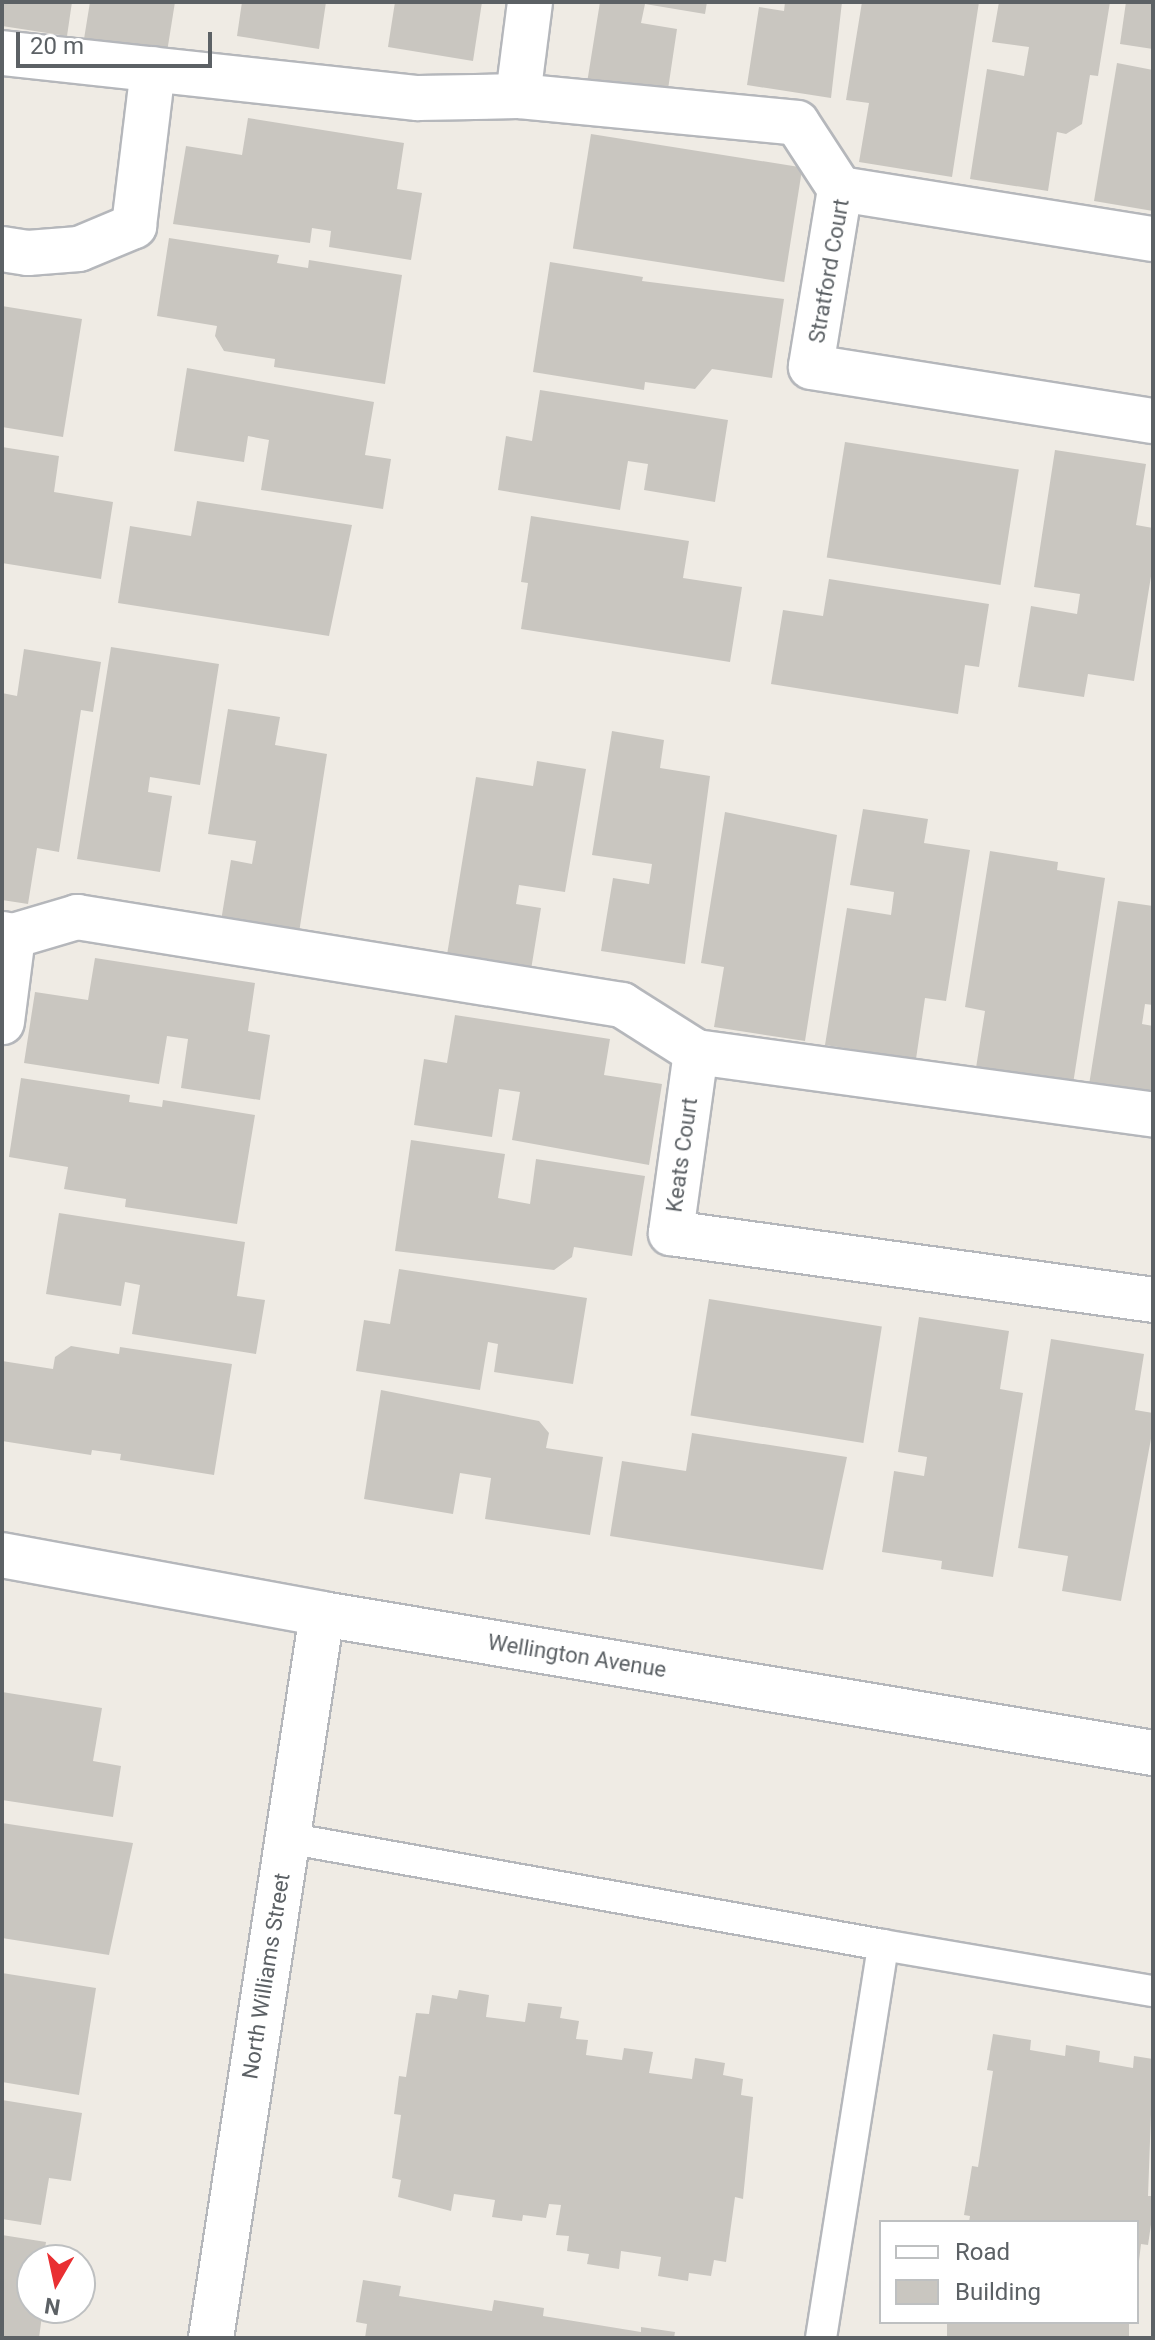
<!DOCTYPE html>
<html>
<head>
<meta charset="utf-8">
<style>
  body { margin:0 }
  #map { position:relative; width:1155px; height:2340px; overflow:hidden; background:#efebe4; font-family:Roboto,sans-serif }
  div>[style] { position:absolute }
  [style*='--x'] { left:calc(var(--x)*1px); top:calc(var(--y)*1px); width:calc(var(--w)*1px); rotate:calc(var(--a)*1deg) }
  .building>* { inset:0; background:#c9c6c0; transform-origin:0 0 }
  .roads { filter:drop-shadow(2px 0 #b5b7bb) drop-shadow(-2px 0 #b5b7bb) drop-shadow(0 2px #b5b7bb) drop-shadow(0 -2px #b5b7bb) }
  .lane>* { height:30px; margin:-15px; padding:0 15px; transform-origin:15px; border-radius:15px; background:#fff }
  .street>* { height:44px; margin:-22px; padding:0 22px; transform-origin:22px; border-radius:22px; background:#fff }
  span { translate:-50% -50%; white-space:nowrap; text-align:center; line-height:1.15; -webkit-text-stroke:8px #fff; paint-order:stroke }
  .street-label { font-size:22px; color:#5c6165 }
  .frame { position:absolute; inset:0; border:4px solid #5c6165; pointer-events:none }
  .legend { position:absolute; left:879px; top:2220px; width:260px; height:104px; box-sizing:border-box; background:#fff; border:2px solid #bec0c1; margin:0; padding:10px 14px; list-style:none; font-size:24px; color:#5c6165 }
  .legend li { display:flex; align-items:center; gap:16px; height:40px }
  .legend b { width:40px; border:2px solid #bec0c1 }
  .north { position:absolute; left:16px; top:2244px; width:80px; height:80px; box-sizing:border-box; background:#fff; border:2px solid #bec0c1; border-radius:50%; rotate:189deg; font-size:22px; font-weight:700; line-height:32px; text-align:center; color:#5c6165 }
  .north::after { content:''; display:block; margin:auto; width:28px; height:36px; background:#e92f32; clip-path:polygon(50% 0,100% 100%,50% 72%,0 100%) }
  .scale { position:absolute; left:16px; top:32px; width:196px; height:36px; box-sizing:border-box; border:4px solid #5c6165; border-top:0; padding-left:10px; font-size:24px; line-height:28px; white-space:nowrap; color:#5c6165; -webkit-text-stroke:6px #fff; paint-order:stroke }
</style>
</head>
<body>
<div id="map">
  <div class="building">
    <div style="clip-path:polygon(2px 2px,72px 2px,67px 36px,2px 26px)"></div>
    <div style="clip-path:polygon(90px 2px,175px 2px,167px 52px,84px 39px)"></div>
    <div style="clip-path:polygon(242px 2px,326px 2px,319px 49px,237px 36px)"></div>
    <div style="clip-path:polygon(395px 2px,482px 2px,473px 61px,388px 47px)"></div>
    <div style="clip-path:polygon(600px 2px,707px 2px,705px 14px,645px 4px,641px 23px,677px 29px,667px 96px,587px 83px)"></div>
    <div style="clip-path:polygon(785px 2px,842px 2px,831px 98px,747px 85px,759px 7px,784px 11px)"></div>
    <div style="clip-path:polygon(862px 2px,979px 2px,952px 177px,859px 162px,869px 103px,846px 100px)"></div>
    <div style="clip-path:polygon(999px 2px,1110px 2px,1098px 76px,1090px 75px,1082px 124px,1066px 134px,1057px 132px,1048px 191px,970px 179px,987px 69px,1024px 76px,1029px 47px,992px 42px)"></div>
    <div style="clip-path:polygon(1126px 2px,1153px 2px,1153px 49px,1120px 44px)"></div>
    <div style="clip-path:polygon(1117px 63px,1153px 70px,1153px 211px,1094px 201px)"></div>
    <div style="clip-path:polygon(248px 118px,404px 143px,397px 189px,422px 193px,411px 260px,329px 247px,331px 231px,312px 228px,310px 243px,173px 224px,186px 146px,242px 155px)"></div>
    <div style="left:591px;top:134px;width:214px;height:116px;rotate:9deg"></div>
    <div style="clip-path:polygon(169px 238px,279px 255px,277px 263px,308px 268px,309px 260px,402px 275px,385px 384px,274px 367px,275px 359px,224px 351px,215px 336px,217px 326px,157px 316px)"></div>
    <div style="clip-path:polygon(550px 262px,643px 277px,642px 281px,784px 299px,772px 378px,712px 369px,695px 389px,645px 382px,644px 390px,533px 372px)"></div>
    <div style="clip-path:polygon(2px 306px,82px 319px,63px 437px,2px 427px)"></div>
    <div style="clip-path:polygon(187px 368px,374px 402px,365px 455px,391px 459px,383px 509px,261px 490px,269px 440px,248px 436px,244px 462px,174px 451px)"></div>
    <div style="clip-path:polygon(540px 390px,728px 420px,715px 502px,644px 490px,648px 464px,628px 461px,620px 510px,498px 490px,506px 436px,532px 441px)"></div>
    <div style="left:845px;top:442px;width:176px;height:117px;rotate:9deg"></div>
    <div style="clip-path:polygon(2px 447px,59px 456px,54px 492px,113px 502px,101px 579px,2px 563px)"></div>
    <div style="clip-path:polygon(1055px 450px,1146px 464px,1136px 525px,1153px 528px,1153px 564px,1134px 681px,1088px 674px,1084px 697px,1018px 687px,1031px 606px,1077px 614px,1080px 594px,1034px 587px)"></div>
    <div style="clip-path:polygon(197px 501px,352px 525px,329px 636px,118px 603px,130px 526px,191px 536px)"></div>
    <div style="clip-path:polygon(531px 516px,689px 541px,683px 578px,742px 587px,730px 662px,521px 629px,528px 583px,521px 582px)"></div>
    <div style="clip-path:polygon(829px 579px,989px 604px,979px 667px,965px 665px,958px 714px,771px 684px,783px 610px,823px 616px)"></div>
    <div style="clip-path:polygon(111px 647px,219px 664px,200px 785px,150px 777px,148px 792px,172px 796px,160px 872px,77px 859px)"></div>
    <div style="clip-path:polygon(24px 649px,101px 662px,93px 712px,81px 710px,59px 852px,37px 848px,28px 904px,2px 900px,2px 693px,17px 696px)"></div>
    <div style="clip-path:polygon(228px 709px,280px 717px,275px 745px,327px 754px,298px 939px,220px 927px,231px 860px,252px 864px,256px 841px,208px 834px)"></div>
    <div style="clip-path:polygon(612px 731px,664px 740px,660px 768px,710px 776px,685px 964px,601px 951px,613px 878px,649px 884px,652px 864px,592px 855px)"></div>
    <div style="clip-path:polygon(537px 761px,586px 769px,565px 892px,519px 885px,516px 904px,541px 908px,530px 976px,446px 961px,476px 777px,533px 786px)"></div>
    <div style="clip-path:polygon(863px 809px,928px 819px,924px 843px,970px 850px,946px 1001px,925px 998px,916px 1059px,825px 1045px,847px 908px,891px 915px,894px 892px,850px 885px)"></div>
    <div style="clip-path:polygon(725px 812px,837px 835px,805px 1041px,714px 1027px,724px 967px,701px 963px)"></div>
    <div style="clip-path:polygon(990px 851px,1058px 862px,1057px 870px,1105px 878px,1073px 1084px,976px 1068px,985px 1011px,965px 1007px)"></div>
    <div style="clip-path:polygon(1118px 901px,1153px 906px,1153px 1005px,1145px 1004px,1142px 1024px,1153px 1026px,1153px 1095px,1089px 1085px)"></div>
    <div style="clip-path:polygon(95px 958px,255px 983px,248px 1031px,270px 1035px,260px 1100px,181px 1088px,188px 1039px,167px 1036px,159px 1084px,24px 1063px,35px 992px,88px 1000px)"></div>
    <div style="clip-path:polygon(455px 1015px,610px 1039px,604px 1075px,662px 1084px,649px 1165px,512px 1140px,520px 1092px,499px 1089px,492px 1137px,414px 1125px,424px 1059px,447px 1063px)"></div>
    <div style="clip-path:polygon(21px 1078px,130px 1095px,129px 1102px,162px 1107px,163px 1100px,255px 1115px,237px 1224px,125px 1207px,126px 1199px,64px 1189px,68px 1167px,9px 1157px)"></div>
    <div style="clip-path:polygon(411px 1140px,505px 1154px,498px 1198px,530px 1204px,536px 1159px,645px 1176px,632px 1256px,574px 1247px,572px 1257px,554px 1270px,395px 1251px)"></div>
    <div style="clip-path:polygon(59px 1213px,245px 1242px,237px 1296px,265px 1300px,256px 1354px,132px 1334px,140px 1285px,125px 1282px,121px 1306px,46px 1294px)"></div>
    <div style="clip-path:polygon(399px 1269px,587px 1298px,573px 1384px,494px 1372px,498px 1344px,488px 1342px,480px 1390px,356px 1371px,364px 1320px,390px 1324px)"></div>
    <div style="left:709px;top:1299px;width:175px;height:118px;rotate:9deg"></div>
    <div style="clip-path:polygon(919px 1317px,1009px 1331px,1000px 1389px,1023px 1393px,993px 1577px,941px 1569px,942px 1561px,882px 1552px,894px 1471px,924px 1476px,927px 1457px,898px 1452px)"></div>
    <div style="clip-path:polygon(1051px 1339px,1144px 1354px,1135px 1410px,1153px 1413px,1153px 1428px,1121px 1601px,1062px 1591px,1068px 1556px,1018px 1548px)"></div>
    <div style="clip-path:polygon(71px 1346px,119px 1354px,120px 1347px,232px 1364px,214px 1475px,120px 1460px,121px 1454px,92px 1450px,91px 1455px,2px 1441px,2px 1361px,53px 1369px,55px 1357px)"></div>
    <div style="clip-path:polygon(381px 1390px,539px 1421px,549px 1433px,546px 1448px,603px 1457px,590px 1535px,485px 1519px,491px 1478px,460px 1473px,453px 1514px,364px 1499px)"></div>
    <div style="clip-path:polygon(692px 1433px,847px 1457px,823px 1570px,610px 1536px,622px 1461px,686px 1471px)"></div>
    <div style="clip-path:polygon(2px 1692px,102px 1708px,93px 1761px,121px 1766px,113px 1817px,2px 1800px)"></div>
    <div style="clip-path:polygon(2px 1823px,133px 1843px,109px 1955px,2px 1938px)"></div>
    <div style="clip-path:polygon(2px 1973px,96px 1988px,79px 2095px,2px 2082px)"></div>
    <div style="clip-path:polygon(459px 1990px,489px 1995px,486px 2017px,525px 2022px,528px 2003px,562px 2007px,560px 2018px,579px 2021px,576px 2039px,588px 2040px,586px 2055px,622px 2060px,624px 2048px,653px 2052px,649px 2073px,692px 2079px,695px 2058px,725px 2063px,723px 2075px,743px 2079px,741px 2095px,753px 2097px,743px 2199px,735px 2197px,726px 2262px,714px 2260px,711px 2276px,689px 2273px,688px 2281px,658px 2276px,661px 2257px,621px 2251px,619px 2269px,587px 2264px,589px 2254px,567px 2251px,569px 2236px,556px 2235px,561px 2205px,549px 2204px,546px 2218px,523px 2215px,522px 2221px,492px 2217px,495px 2200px,454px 2194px,451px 2211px,398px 2197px,401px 2180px,392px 2178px,401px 2115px,394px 2114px,399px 2076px,406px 2077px,416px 2013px,429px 2014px,432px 1995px,457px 1999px)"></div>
    <div style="clip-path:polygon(993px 2034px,1031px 2040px,1030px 2050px,1065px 2056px,1066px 2045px,1100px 2051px,1099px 2062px,1133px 2068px,1134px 2056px,1153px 2059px,1148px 2196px,1153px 2196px,1153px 2211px,1148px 2245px,1141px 2244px,1139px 2261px,1137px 2222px,969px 2222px,970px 2216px,964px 2215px,972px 2166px,978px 2167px,993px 2071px,987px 2070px)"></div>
    <div style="clip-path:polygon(2px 2100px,82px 2113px,71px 2181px,49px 2178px,41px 2225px,2px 2219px)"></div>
    <div style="clip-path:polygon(2px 2235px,46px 2242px,43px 2260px,32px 2260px,32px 2308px,43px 2308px,39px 2338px,2px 2338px)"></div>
    <div style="clip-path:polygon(363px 2280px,401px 2286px,399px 2296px,492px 2311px,494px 2300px,544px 2308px,543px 2316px,641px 2332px,641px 2327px,675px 2332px,674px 2338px,365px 2338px,367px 2324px,356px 2322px)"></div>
    <div style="left:947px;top:2322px;width:182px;height:16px"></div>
  </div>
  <div class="roads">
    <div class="lane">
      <div style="--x:287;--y:1838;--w:606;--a:10.18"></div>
      <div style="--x:821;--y:2338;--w:398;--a:-81"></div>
      <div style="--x:883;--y:1945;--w:274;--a:9.7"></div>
    </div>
    <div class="street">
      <div style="--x:2;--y:53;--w:418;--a:6.2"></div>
      <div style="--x:418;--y:98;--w:100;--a:-1.1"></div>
      <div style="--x:518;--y:96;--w:280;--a:5.5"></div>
      <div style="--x:797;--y:123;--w:79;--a:56.9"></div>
      <div style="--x:518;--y:96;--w:95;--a:-82.7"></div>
      <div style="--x:840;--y:189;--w:180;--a:99.3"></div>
      <div style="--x:811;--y:367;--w:346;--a:9"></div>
      <div style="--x:840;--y:189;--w:317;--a:9.1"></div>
      <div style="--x:2;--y:249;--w:26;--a:9"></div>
      <div style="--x:28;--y:253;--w:51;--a:-4.5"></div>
      <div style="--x:79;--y:249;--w:60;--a:-22.7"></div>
      <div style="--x:134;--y:226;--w:158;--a:-83.1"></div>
      <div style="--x:2;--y:934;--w:11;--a:10"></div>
      <div style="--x:13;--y:936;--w:87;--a:97.3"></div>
      <div style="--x:13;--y:936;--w:67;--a:-16.5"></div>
      <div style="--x:77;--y:917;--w:552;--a:9.17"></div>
      <div style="--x:622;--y:1005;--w:88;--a:32.4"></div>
      <div style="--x:696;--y:1052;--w:461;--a:7.8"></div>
      <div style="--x:696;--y:1052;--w:183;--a:97.9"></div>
      <div style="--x:671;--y:1233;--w:487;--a:7.9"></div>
      <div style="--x:2;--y:1555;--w:325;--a:10.4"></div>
      <div style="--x:322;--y:1614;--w:843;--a:9.5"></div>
      <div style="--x:211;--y:2338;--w:732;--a:-81.28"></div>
    </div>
  </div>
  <div class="street-label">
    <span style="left:829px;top:271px;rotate:-80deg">Stratford Court</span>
    <span style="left:682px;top:1155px;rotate:-82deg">Keats Court</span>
    <span style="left:577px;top:1656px;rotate:9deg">Wellington Avenue</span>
    <span style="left:266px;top:1976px;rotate:-81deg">North Williams Street</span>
  </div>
  <div class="frame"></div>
  <ul class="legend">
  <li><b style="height:10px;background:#fff"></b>Road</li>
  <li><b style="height:22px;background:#c9c6c0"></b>Building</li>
  </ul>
  <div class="north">N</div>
  <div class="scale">20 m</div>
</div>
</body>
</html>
